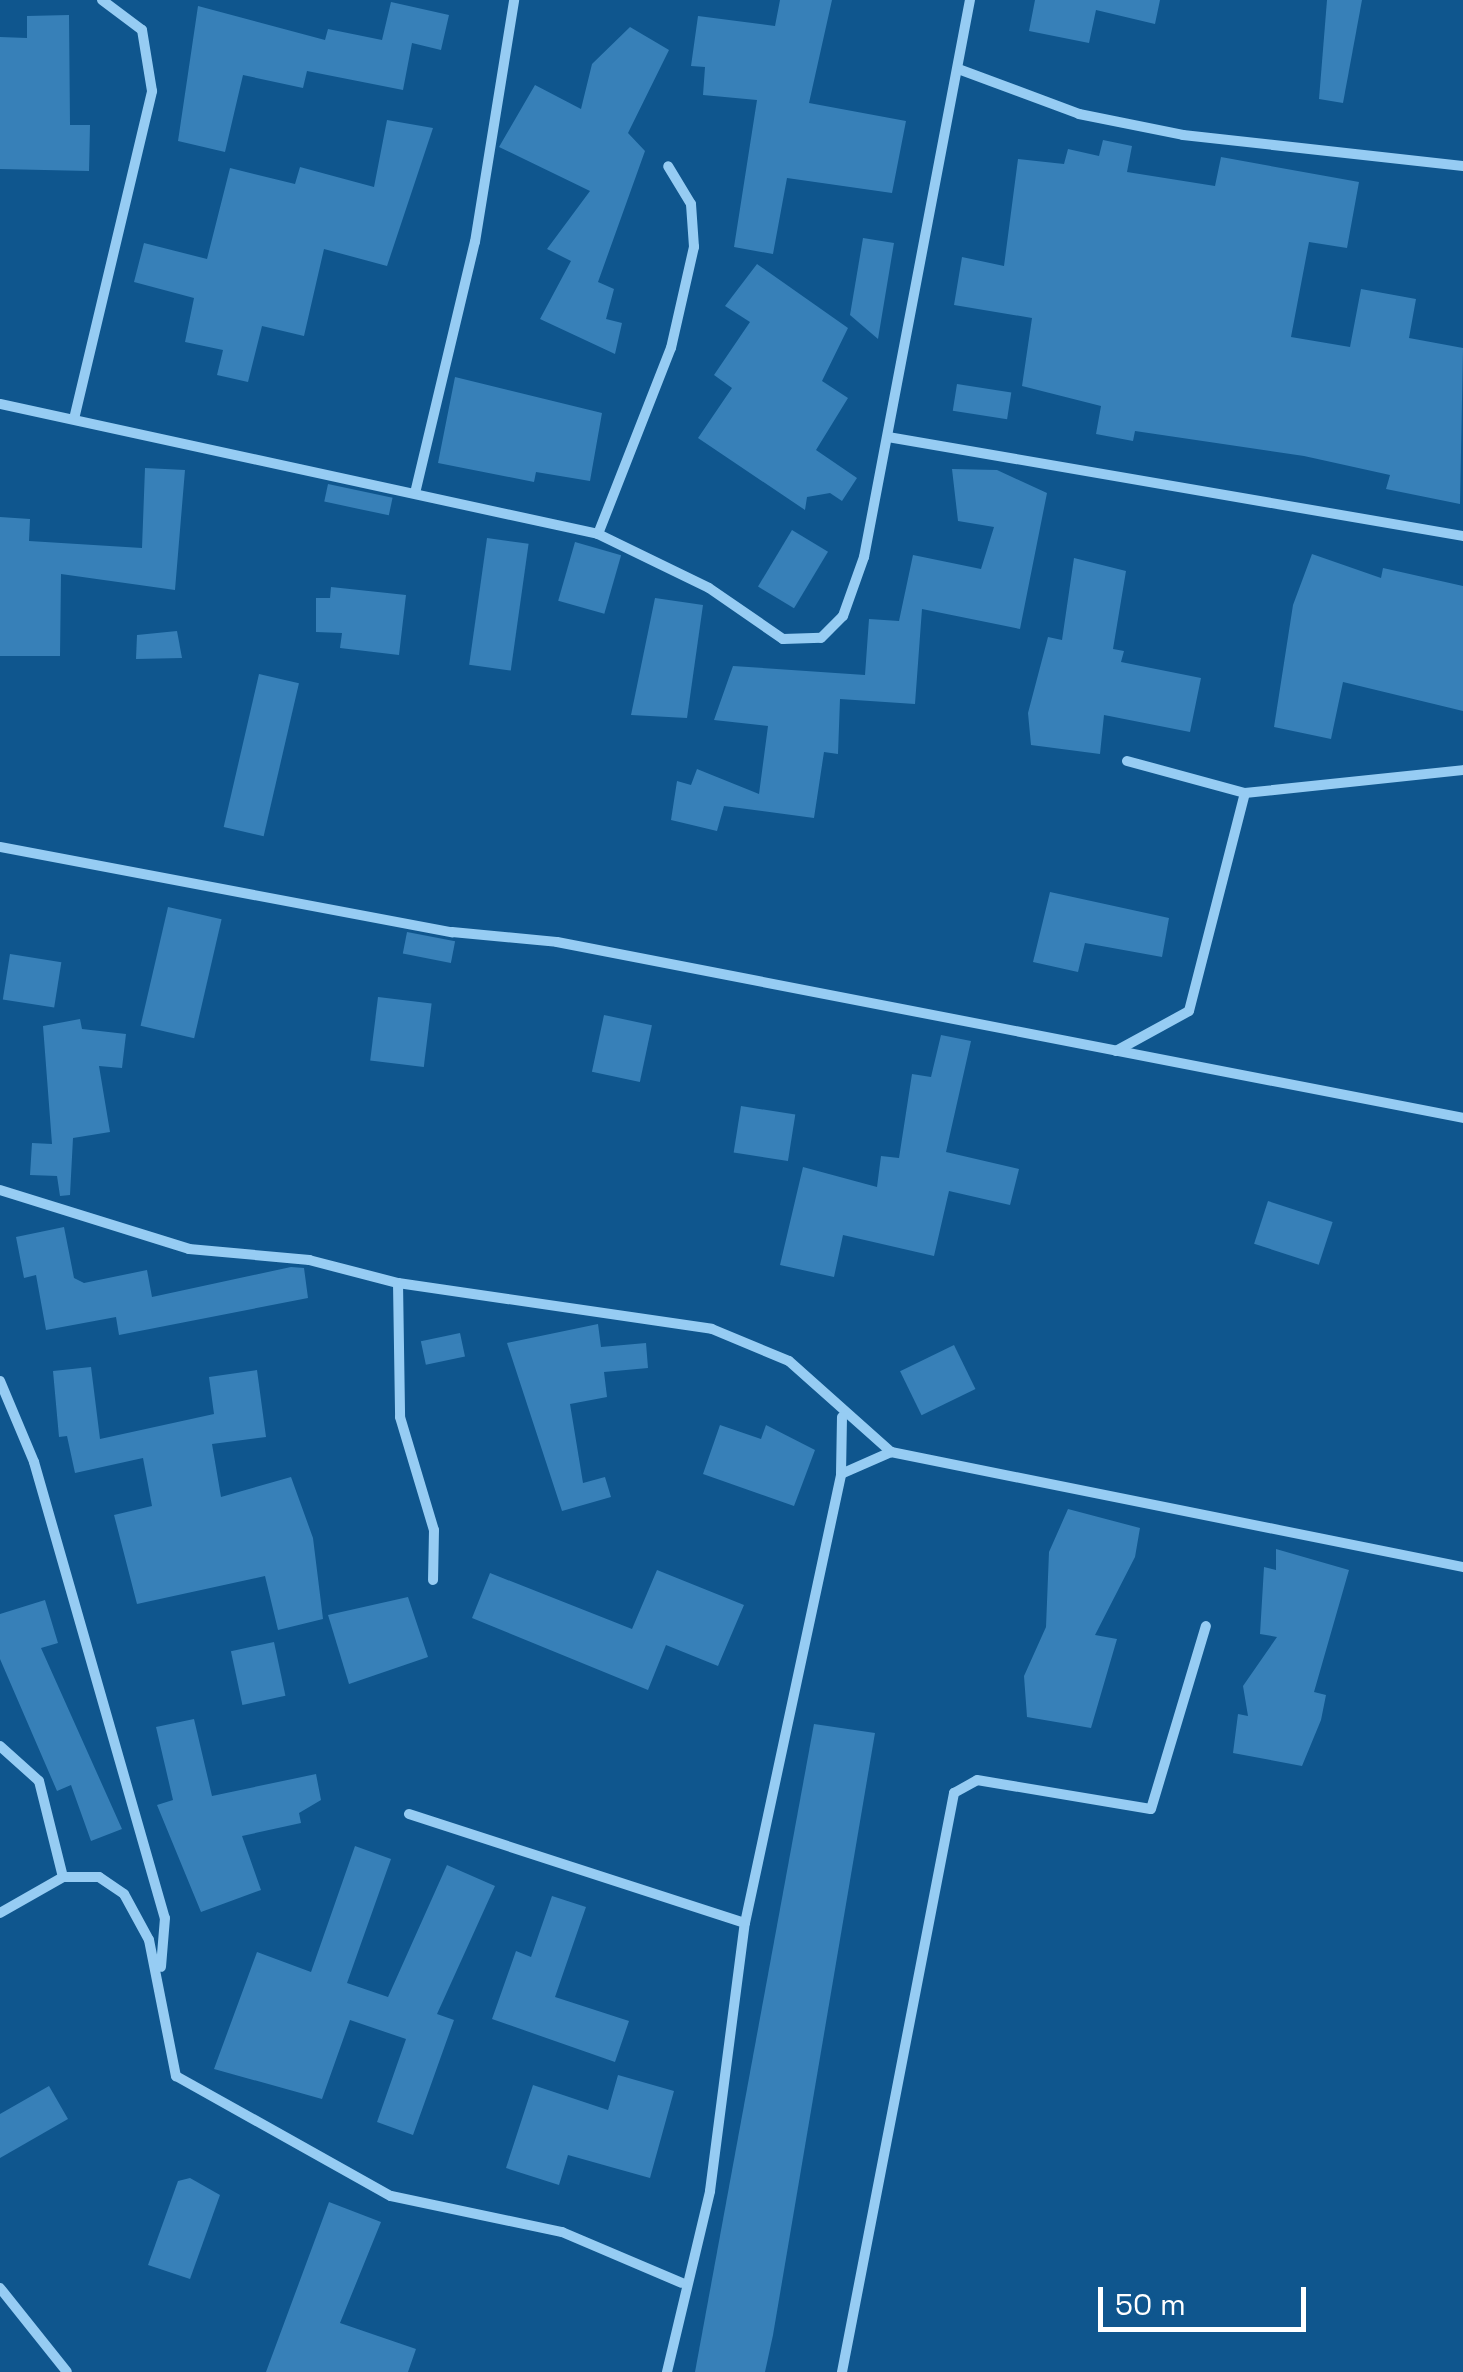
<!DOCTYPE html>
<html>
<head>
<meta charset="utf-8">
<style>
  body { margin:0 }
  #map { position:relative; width:1463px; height:2372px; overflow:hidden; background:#0f568e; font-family:"Space Grotesk",sans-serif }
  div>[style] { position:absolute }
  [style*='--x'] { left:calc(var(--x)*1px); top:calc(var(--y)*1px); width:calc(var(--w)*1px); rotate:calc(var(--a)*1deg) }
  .building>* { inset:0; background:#3780b8; transform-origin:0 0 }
  .street>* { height:10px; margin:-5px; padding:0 5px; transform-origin:5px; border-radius:5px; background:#96ccf3 }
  span { translate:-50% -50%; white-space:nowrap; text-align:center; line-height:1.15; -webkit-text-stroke:8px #0f568e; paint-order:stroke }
  .scale { position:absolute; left:1098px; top:2287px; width:208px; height:45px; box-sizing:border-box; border:5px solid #fff; border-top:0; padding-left:12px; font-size:30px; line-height:35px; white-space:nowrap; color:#fff; -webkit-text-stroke:8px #0f568e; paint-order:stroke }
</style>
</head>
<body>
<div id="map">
  <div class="building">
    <div style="clip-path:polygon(780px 0,832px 0,809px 103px,906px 121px,892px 193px,787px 178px,773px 254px,734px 247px,757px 100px,703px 95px,705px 67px,691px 66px,698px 16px,775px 26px)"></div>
    <div style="clip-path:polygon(1035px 0,1160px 0,1155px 24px,1096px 10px,1089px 43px,1029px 31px)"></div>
    <div style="clip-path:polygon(1327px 0,1362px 0,1343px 103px,1319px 99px)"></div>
    <div style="clip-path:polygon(391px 2px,449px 15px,441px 50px,412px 43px,403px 90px,307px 71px,303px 88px,243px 75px,225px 152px,178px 141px,198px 6px,325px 40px,328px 29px,382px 40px)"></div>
    <div style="clip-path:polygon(69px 15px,70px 125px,90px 125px,89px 171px,0 169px,0 37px,27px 38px,27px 16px)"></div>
    <div style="clip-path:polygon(630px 27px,669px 50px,628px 133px,645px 151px,598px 282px,614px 289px,606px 319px,622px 323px,615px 354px,540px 319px,571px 261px,547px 249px,590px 191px,499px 147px,535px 85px,581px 109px,592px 64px)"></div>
    <div style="clip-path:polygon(387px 120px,433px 128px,387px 266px,324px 249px,304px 336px,262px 326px,248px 382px,217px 375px,223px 350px,185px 342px,194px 298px,134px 282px,144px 243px,207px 259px,230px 168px,295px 184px,300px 167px,374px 187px)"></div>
    <div style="clip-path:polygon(1103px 140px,1132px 146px,1127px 172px,1215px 186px,1221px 157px,1359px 182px,1347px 248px,1309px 242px,1291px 337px,1350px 347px,1361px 289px,1416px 299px,1409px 338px,1463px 348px,1460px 504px,1386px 489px,1390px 475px,1304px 456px,1135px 431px,1133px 441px,1096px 434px,1101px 406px,1022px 386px,1032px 318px,954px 305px,962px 257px,1004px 266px,1018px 159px,1064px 164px,1068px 149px,1099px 156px)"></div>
    <div style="clip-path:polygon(863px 238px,894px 243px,878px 339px,850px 315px)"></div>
    <div style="clip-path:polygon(757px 264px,848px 328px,822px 381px,848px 398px,816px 450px,857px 478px,842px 501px,830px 493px,807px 497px,805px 510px,698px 438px,732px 388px,714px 375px,750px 322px,725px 306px)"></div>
    <div style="clip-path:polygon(455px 377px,602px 413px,590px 481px,536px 472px,534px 482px,438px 463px)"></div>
    <div style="left:957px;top:384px;width:55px;height:27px;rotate:9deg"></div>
    <div style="clip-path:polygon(145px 468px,185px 470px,175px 590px,61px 574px,60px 656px,0 656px,0 517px,30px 519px,29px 541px,142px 548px)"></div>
    <div style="clip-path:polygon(952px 469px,997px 470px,1047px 493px,1020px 629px,922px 609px,915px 704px,840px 699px,838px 754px,824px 752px,814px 818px,724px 806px,717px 831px,671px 820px,677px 781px,691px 785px,697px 769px,759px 794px,768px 726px,714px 720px,733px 666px,865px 675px,869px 619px,899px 621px,913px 555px,981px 569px,994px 527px,958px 521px)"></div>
    <div style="left:328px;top:484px;width:66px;height:18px;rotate:12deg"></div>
    <div style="left:792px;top:530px;width:42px;height:66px;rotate:31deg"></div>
    <div style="left:487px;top:538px;width:42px;height:128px;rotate:8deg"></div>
    <div style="left:575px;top:542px;width:48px;height:61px;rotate:16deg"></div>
    <div style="clip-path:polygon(1312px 554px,1381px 578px,1383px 568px,1463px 586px,1463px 711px,1343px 682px,1331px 739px,1274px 727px,1293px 605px)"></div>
    <div style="clip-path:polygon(1074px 558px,1126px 571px,1113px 649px,1124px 651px,1121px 662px,1201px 678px,1190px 732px,1104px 715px,1100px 754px,1031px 745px,1028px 713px,1048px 637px,1062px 640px)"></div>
    <div style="clip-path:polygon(331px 587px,406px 595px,399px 655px,340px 648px,342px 633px,316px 632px,316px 598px,330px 598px)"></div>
    <div style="clip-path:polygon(655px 598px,703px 605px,687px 718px,631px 715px)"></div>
    <div style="clip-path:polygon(177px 631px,182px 658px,136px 659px,137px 635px)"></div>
    <div style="left:259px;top:674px;width:41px;height:157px;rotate:13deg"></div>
    <div style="clip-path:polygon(1050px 892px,1169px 918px,1162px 957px,1085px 943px,1078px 972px,1033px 962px)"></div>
    <div style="left:168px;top:907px;width:55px;height:122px;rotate:13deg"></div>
    <div style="left:407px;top:932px;width:49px;height:22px;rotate:11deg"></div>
    <div style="left:10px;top:954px;width:52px;height:46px;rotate:9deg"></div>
    <div style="left:378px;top:997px;width:54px;height:64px;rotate:7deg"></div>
    <div style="left:604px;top:1015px;width:49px;height:58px;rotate:12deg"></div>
    <div style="clip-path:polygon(80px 1019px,82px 1029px,126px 1034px,122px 1068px,99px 1066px,110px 1132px,73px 1138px,70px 1195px,60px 1196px,57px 1176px,30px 1175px,32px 1143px,52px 1144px,43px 1026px)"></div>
    <div style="clip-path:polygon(941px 1035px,971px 1041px,946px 1152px,1019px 1169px,1010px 1205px,949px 1191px,934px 1256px,843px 1235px,834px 1277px,780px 1265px,803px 1167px,877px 1187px,881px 1156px,899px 1158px,912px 1074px,931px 1077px)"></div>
    <div style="left:741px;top:1106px;width:55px;height:47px;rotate:9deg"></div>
    <div style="left:1268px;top:1201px;width:68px;height:45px;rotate:18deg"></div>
    <div style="clip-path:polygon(64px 1227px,74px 1278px,84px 1283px,147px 1270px,152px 1297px,291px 1267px,304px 1268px,308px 1298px,119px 1335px,116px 1317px,46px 1330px,36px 1275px,24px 1278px,16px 1237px)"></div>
    <div style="clip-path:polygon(598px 1324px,601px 1347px,646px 1343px,648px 1368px,604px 1372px,607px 1397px,570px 1404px,583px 1483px,605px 1477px,611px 1497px,562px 1511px,507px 1343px)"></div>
    <div style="left:460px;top:1333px;width:24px;height:40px;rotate:78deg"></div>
    <div style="left:954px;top:1345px;width:49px;height:60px;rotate:64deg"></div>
    <div style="clip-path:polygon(91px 1367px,100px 1439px,214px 1414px,209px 1377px,257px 1370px,266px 1437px,212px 1444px,221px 1497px,291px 1477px,313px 1538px,323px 1619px,278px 1630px,265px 1576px,137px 1604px,114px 1515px,152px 1506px,143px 1458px,75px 1473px,67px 1436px,59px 1437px,53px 1371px)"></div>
    <div style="clip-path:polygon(720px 1425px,761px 1439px,766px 1425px,815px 1450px,794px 1506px,703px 1474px)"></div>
    <div style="clip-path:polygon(1068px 1509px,1140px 1528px,1135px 1557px,1095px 1635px,1117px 1639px,1091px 1728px,1027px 1717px,1024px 1676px,1046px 1627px,1049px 1552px)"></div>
    <div style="clip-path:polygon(1276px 1549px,1349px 1570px,1314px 1692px,1326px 1695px,1321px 1720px,1302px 1766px,1233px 1753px,1238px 1714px,1248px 1716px,1243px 1686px,1277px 1637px,1260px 1634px,1264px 1567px,1276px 1570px)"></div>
    <div style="clip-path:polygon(657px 1570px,744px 1605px,718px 1666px,666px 1645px,648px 1690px,472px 1618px,490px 1573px,632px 1629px)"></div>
    <div style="clip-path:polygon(408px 1597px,428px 1657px,349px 1684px,328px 1615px)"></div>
    <div style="clip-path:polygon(45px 1600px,58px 1643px,41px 1648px,122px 1829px,91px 1841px,71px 1785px,57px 1791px,0 1659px,0 1614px)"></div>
    <div style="left:274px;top:1642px;width:55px;height:44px;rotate:78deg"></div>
    <div style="clip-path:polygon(194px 1719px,212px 1796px,316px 1774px,321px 1800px,299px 1813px,301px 1823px,242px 1836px,261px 1890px,201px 1912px,157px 1805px,173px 1800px,156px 1727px)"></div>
    <div style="clip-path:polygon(814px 1724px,875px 1733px,773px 2335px,765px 2372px,695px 2372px)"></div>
    <div style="clip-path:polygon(355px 1846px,391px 1859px,347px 1983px,388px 1997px,447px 1865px,495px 1886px,437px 2014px,454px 2020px,413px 2135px,377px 2122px,406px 2039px,350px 2020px,322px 2099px,214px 2069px,257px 1952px,311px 1972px)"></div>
    <div style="clip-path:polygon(552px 1896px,586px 1907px,555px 1997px,629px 2021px,615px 2062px,492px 2019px,516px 1951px,531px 1957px)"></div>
    <div style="clip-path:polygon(618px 2075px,674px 2091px,650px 2178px,568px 2155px,559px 2185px,506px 2168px,533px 2085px,608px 2110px)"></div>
    <div style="clip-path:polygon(49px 2086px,68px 2119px,0 2158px,0 2114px)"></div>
    <div style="clip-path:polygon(190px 2178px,220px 2195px,190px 2279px,148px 2265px,178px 2181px)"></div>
    <div style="clip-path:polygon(329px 2202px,381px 2222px,340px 2323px,416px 2349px,408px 2372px,266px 2372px)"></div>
  </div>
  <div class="street">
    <div style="--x:961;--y:70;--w:126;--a:20.4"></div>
    <div style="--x:1079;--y:114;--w:106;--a:11.4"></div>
    <div style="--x:1183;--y:135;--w:282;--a:6.3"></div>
    <div style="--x:0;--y:404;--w:612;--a:12.26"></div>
    <div style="--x:598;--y:534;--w:123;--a:25.9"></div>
    <div style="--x:709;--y:588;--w:90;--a:34.6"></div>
    <div style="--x:783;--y:639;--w:38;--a:-2"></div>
    <div style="--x:821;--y:638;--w:31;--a:-45"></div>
    <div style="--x:843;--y:616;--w:63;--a:-70.4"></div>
    <div style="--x:864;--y:557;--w:567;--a:-79.23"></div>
    <div style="--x:74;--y:419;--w:337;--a:-76.6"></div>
    <div style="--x:152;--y:91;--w:62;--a:-99.3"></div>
    <div style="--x:142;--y:30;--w:50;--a:-143.1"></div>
    <div style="--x:888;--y:437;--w:583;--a:9.77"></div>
    <div style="--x:416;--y:489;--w:254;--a:-76.6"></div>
    <div style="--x:475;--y:242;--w:245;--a:-80.8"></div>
    <div style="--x:598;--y:534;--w:200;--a:-68.6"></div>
    <div style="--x:671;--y:348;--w:104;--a:-77.2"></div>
    <div style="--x:694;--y:247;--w:43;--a:-94"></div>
    <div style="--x:691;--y:204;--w:44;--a:-121.2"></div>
    <div style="--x:1127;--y:761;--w:122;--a:15.2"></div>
    <div style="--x:1245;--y:793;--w:219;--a:-6"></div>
    <div style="--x:0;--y:847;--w:460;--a:10.7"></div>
    <div style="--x:452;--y:932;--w:105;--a:5.4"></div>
    <div style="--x:557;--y:942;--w:923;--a:10.99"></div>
    <div style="--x:1116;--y:1051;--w:83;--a:-28.7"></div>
    <div style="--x:1189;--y:1011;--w:225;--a:-75.6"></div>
    <div style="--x:0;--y:1190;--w:198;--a:17.3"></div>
    <div style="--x:189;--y:1249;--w:121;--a:5.2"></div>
    <div style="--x:309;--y:1260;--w:92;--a:14.5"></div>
    <div style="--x:398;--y:1283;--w:317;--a:8.3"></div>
    <div style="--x:712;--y:1329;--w:83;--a:22.6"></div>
    <div style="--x:789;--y:1361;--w:137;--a:41.7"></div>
    <div style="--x:398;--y:1283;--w:134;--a:89.1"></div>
    <div style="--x:400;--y:1417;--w:118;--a:73.3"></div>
    <div style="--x:434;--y:1530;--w:50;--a:91.1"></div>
    <div style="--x:0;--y:1381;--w:88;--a:67.2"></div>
    <div style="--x:34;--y:1462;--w:474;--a:74"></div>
    <div style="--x:165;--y:1918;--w:49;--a:94.7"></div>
    <div style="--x:841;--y:1474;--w:57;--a:-89"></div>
    <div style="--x:0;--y:1746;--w:52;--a:41.9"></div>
    <div style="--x:39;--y:1781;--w:99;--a:76"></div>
    <div style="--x:409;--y:1814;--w:353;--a:18"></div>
    <div style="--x:0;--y:1913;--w:73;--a:-29.7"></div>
    <div style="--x:63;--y:1877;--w:36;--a:0"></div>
    <div style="--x:99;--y:1877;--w:30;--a:34"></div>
    <div style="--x:124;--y:1894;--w:52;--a:61.5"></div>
    <div style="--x:149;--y:1940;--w:139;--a:78.8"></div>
    <div style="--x:176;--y:2076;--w:246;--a:29.2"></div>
    <div style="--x:391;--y:2196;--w:175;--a:11.9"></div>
    <div style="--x:562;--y:2232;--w:130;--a:23"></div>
    <div style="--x:0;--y:2288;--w:107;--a:51.4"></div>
    <div style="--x:667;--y:2372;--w:186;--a:-76.6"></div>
    <div style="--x:710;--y:2191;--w:270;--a:-82.6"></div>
    <div style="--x:745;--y:1923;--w:459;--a:-77.9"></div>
    <div style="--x:841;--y:1474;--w:55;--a:-23.7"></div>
    <div style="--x:891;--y:1452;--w:583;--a:11.37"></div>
    <div style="--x:842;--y:2372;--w:590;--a:-79.05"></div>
    <div style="--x:954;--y:1793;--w:26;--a:-29"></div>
    <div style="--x:977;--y:1780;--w:176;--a:9.5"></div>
    <div style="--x:1151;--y:1809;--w:191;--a:-73.3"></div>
  </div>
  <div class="scale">50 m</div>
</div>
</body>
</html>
